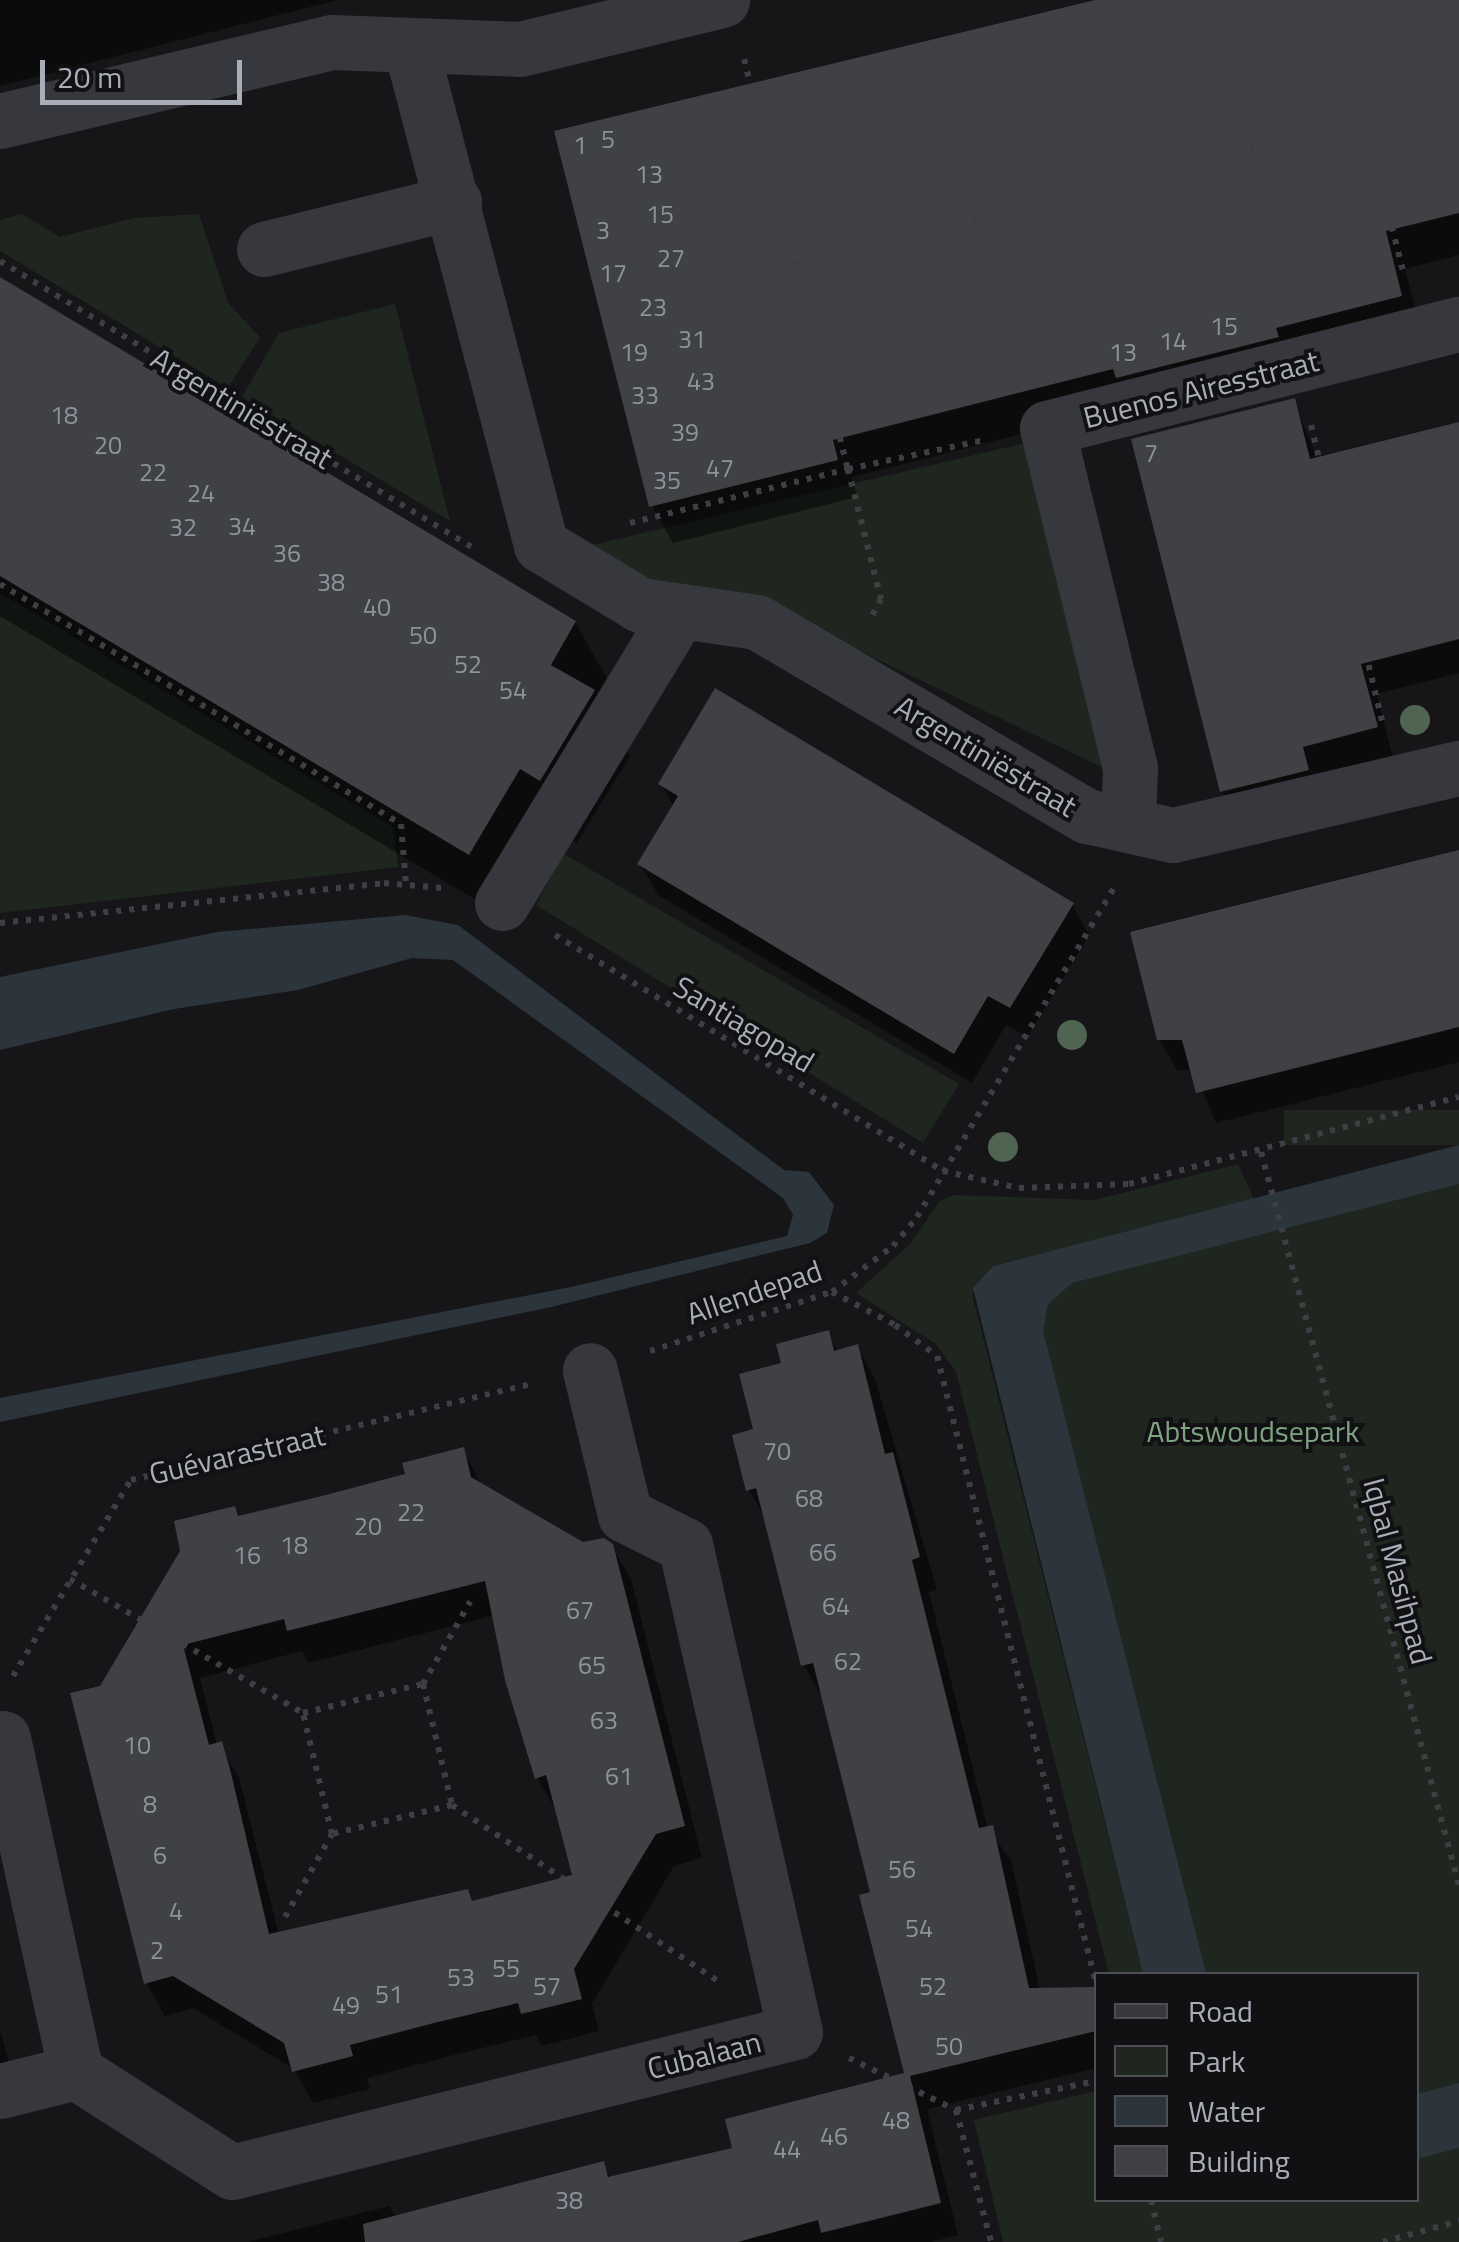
<!DOCTYPE html>
<html>
<head>
<meta charset="utf-8">
<style>
  body { margin:0 }
  #map { position:relative; width:1459px; height:2242px; overflow:hidden; background:#161618; font-family:"Titillium Web",sans-serif }
  div>[style] { position:absolute }
  [style*='--x'] { left:calc(var(--x)*1px); top:calc(var(--y)*1px); width:calc(var(--w)*1px); rotate:calc(var(--a)*1deg) }
  .green>* { inset:0; background:#1e261f; transform-origin:0 0 }
  .water>* { inset:0; background:#2c353c }
  .shadow>* { inset:0; background:#0007 }
  .building>* { inset:0; background:#404145 }
  .path>* { height:6px; margin-top:-3px; transform-origin:0; background:repeating-linear-gradient(90deg,#3d3f44 0 5px,transparent 0 13px) }
  .minor>* { height:55px; margin:-27.5px; padding:0 27.5px; transform-origin:27.5px; border-radius:27.5px; background:#37383d }
  .trees>* { width:30px; height:30px; margin:-15px; border-radius:50%; background:#506452 }
  span { translate:-50% -50%; white-space:nowrap; text-align:center; line-height:1.15; -webkit-text-stroke:8px #111113; paint-order:stroke }
  .number-label { font-size:25px; color:#8e929b }
  .number-label span { -webkit-text-stroke-width:0 }
  .street-label { font-size:30px; color:#a8adb8 }
  .park-label { font-size:30px; color:#7fa381 }
  .legend { position:absolute; left:1094px; top:1972px; width:325px; height:230px; box-sizing:border-box; background:#111113; border:2px solid #4d4f55; margin:0; padding:12px 18px; list-style:none; font-size:30px; color:#a8adb8 }
  .legend li { display:flex; align-items:center; gap:20px; height:50px }
  .legend b { width:50px; border:2px solid #4d4f55 }
  .scale { position:absolute; left:40px; top:60px; width:202px; height:45px; box-sizing:border-box; border:5px solid #a8adb8; border-top:0; padding-left:12px; font-size:30px; line-height:35px; white-space:nowrap; color:#a8adb8; -webkit-text-stroke:8px #111113; paint-order:stroke }
</style>
</head>
<body>
<div id="map">
  <div class="green">
    <div style="clip-path:polygon(22px 214px,60px 237px,134px 218px,199px 214px,228px 303px,260px 337px,228px 388px,0 251px,0 220px)"></div>
    <div style="clip-path:polygon(395px 304px,450px 521px,242px 397px,279px 333px)"></div>
    <div style="clip-path:polygon(1030px 442px,1102px 767px,740px 594px,649px 593px,592px 545px)"></div>
    <div style="clip-path:polygon(0 593px,393px 827px,398px 867px,0 913px)"></div>
    <div style="clip-path:polygon(564px 854px,959px 1084px,923px 1143px,536px 905px)"></div>
    <div style="left:1459px;top:1110px;width:35px;height:175px;rotate:90deg"></div>
    <div style="clip-path:polygon(1459px 1162px,1459px 2242px,1003px 2242px,974px 2120px,1096px 2091px,1096px 2200px,1416px 2200px,1416px 1974px,1173px 1974px,1006px 1284px)"></div>
    <div style="clip-path:polygon(1238px 1164px,1254px 1199px,992px 1266px,972px 1294px,1143px 1974px,1109px 1974px,956px 1372px,936px 1344px,856px 1293px,910px 1244px,940px 1201px,954px 1195px,1094px 1200px)"></div>
  </div>
  <div class="water">
    <div style="clip-path:polygon(405px 915px,458px 925px,784px 1170px,809px 1172px,834px 1205px,827px 1233px,810px 1243px,551px 1307px,0 1422px,0 1398px,571px 1287px,787px 1236px,793px 1215px,783px 1198px,453px 960px,412px 958px,298px 990px,174px 1009px,0 1050px,0 977px,217px 932px)"></div>
    <div style="clip-path:polygon(1459px 1145px,1459px 1184px,1072px 1283px,1048px 1304px,1043px 1331px,1206px 1974px,1143px 1974px,973px 1288px,993px 1266px)"></div>
    <div style="clip-path:polygon(1459px 2083px,1459px 2148px,1417px 2159px,1417px 2094px)"></div>
  </div>
  <div class="shadow">
    <div style="clip-path:polygon(0 0,338px 0,0 86px)"></div>
    <div style="clip-path:polygon(1098px 0,1459px 0,1459px 255px,1405px 269px,1422px 333px,852px 477px,857px 497px,673px 543px,652px 506px)"></div>
    <div style="clip-path:polygon(0 279px,575px 622px,612px 687px,601px 705px,630px 756px,577px 843px,557px 831px,506px 918px,0 616px)"></div>
    <div style="clip-path:polygon(1293px 401px,1318px 459px,1459px 425px,1459px 673px,1377px 694px,1393px 758px,1240px 821px,1222px 791px)"></div>
    <div style="clip-path:polygon(661px 784px,1072px 904px,1089px 935px,1028px 1037px,1006px 1025px,972px 1083px,658px 895px,640px 864px,674px 807px)"></div>
    <div style="clip-path:polygon(1459px 852px,1459px 1062px,1216px 1123px,1193px 1070px,1177px 1070px,1159px 1039px)"></div>
    <div style="clip-path:polygon(828px 1333px,838px 1352px,857px 1347px,875px 1379px,937px 1590px,929px 1592px,988px 1829px,1011px 1860px,1040px 1990px,1096px 1990px,1096px 2068px,927px 2109px,958px 2235px,931px 2242px,247px 2242px,389px 2206px,395px 2216px,603px 2164px,611px 2179px,736px 2150px,907px 2075px,873px 1894px,822px 1697px,804px 1665px,768px 1523px,749px 1490px,756px 1431px,784px 1365px)"></div>
    <div style="clip-path:polygon(evenodd,463px 1450px,482px 1486px,583px 1545px,611px 1546px,631px 1579px,702px 1858px,674px 1866px,592px 2004px,599px 2031px,542px 2046px,536px 2035px,454px 2055px,367px 2078px,370px 2089px,313px 2103px,294px 2069px,193px 2008px,165px 2016px,146px 1983px,102px 1689px,234px 1508px,240px 1518px,408px 1476px,463px 1450px,496px 1615px,537px 1778px,556px 1810px,575px 1877px,474px 1903px,467px 1891px,279px 1935px,239px 1777px,217px 1745px,200px 1678px,302px 1651px,308px 1663px,496px 1615px)"></div>
    <div style="clip-path:polygon(0 2029px,13px 2078px,0 2081px)"></div>
  </div>
  <div class="building">
    <div style="clip-path:polygon(1095px 0,1459px 0,1459px 213px,1386px 231px,1402px 296px,1276px 328px,1279px 337px,1116px 378px,1113px 369px,833px 440px,838px 460px,649px 507px,554px 131px)"></div>
    <div style="clip-path:polygon(0 277px,576px 621px,551px 665px,595px 690px,540px 781px,520px 769px,469px 855px,0 576px)"></div>
    <div style="clip-path:polygon(1295px 398px,1310px 459px,1459px 422px,1459px 639px,1361px 664px,1378px 727px,1303px 747px,1309px 770px,1220px 792px,1131px 439px)"></div>
    <div style="clip-path:polygon(715px 688px,1074px 903px,1010px 1008px,988px 996px,954px 1054px,637px 864px,678px 796px,658px 784px)"></div>
    <div style="clip-path:polygon(1459px 850px,1459px 1027px,1196px 1093px,1182px 1040px,1157px 1040px,1130px 932px)"></div>
    <div style="clip-path:polygon(829px 1330px,834px 1351px,858px 1344px,885px 1454px,893px 1452px,920px 1557px,912px 1560px,979px 1828px,993px 1825px,1029px 1988px,1096px 1987px,1096px 2031px,910px 2076px,941px 2203px,821px 2233px,818px 2220px,738px 2242px,365px 2242px,363px 2224px,604px 2161px,608px 2177px,732px 2148px,725px 2119px,904px 2073px,859px 1895px,870px 1892px,813px 1663px,801px 1666px,756px 1488px,746px 1491px,732px 1435px,753px 1429px,739px 1374px,781px 1363px,776px 1344px)"></div>
    <div style="clip-path:polygon(evenodd,464px 1447px,471px 1477px,583px 1542px,604px 1538px,613px 1544px,685px 1826px,656px 1834px,574px 1969px,582px 1999px,521px 2014px,518px 2003px,434px 2023px,350px 2045px,353px 2056px,292px 2072px,284px 2043px,173px 1976px,144px 1984px,70px 1693px,100px 1686px,180px 1551px,174px 1521px,235px 1506px,238px 1516px,322px 1496px,405px 1474px,402px 1463px,464px 1447px,485px 1581px,505px 1680px,535px 1779px,546px 1775px,572px 1875px,472px 1901px,468px 1889px,269px 1934px,231px 1773px,222px 1741px,209px 1745px,183px 1645px,284px 1619px,287px 1631px,485px 1581px)"></div>
  </div>
  <div class="path">
    <div style="--x:1334;--y:0;--w:284;--a:75.7"></div>
    <div style="--x:744;--y:59;--w:423;--a:75.8"></div>
    <div style="--x:848;--y:469;--w:139;--a:-12"></div>
    <div style="--x:0;--y:261;--w:555;--a:31.23"></div>
    <div style="--x:796;--y:265;--w:587;--a:-14.3"></div>
    <div style="--x:1311;--y:425;--w:308;--a:76.5"></div>
    <div style="--x:630;--y:523;--w:225;--a:-13.9"></div>
    <div style="--x:848;--y:469;--w:134;--a:75.8"></div>
    <div style="--x:881;--y:599;--w:19;--a:118"></div>
    <div style="--x:0;--y:584;--w:467;--a:30.9"></div>
    <div style="--x:401;--y:824;--w:61;--a:85.3"></div>
    <div style="--x:0;--y:923;--w:386;--a:-5.9"></div>
    <div style="--x:384;--y:883;--w:59;--a:4.8"></div>
    <div style="--x:555;--y:935;--w:454;--a:31.3"></div>
    <div style="--x:943;--y:1171;--w:78;--a:12.6"></div>
    <div style="--x:1019;--y:1188;--w:110;--a:-2.1"></div>
    <div style="--x:1129;--y:1184;--w:341;--a:-14.8"></div>
    <div style="--x:1261;--y:1152;--w:759;--a:74.88"></div>
    <div style="--x:832;--y:1292;--w:71;--a:27.6"></div>
    <div style="--x:895;--y:1325;--w:52;--a:36.4"></div>
    <div style="--x:937;--y:1356;--w:647;--a:75.77"></div>
    <div style="--x:650;--y:1351;--w:191;--a:-18"></div>
    <div style="--x:832;--y:1292;--w:76;--a:-37"></div>
    <div style="--x:893;--y:1246;--w:38;--a:-50"></div>
    <div style="--x:917;--y:1217;--w:387;--a:-59.1"></div>
    <div style="--x:70;--y:1579;--w:269;--a:29.9"></div>
    <div style="--x:303;--y:1713;--w:123;--a:-13.6"></div>
    <div style="--x:423;--y:1684;--w:124;--a:76.5"></div>
    <div style="--x:452;--y:1805;--w:123;--a:166.4"></div>
    <div style="--x:332;--y:1834;--w:124;--a:-103.5"></div>
    <div style="--x:13;--y:1676;--w:229;--a:-59"></div>
    <div style="--x:131;--y:1480;--w:412;--a:-13.5"></div>
    <div style="--x:423;--y:1684;--w:95;--a:-60.2"></div>
    <div style="--x:452;--y:1805;--w:319;--a:33.5"></div>
    <div style="--x:285;--y:1917;--w:95;--a:-60.5"></div>
    <div style="--x:849;--y:2058;--w:119;--a:25.9"></div>
    <div style="--x:956;--y:2110;--w:137;--a:75.1"></div>
    <div style="--x:956;--y:2110;--w:143;--a:-11.7"></div>
    <div style="--x:1151;--y:2200;--w:43;--a:76.6"></div>
    <div style="--x:1383;--y:2242;--w:79;--a:-15.4"></div>
  </div>
  <div class="minor">
    <div style="--x:411;--y:48;--w:514;--a:75.34"></div>
    <div style="--x:541;--y:545;--w:116;--a:31.2"></div>
    <div style="--x:640;--y:605;--w:118;--a:8.3"></div>
    <div style="--x:757;--y:622;--w:383;--a:30.5"></div>
    <div style="--x:1087;--y:816;--w:88;--a:12.5"></div>
    <div style="--x:1173;--y:835;--w:294;--a:-13.2"></div>
    <div style="--x:0;--y:121;--w:341;--a:-13.4"></div>
    <div style="--x:332;--y:42;--w:188;--a:2.1"></div>
    <div style="--x:520;--y:49;--w:208;--a:-13.6"></div>
    <div style="--x:264;--y:249;--w:196;--a:-13.9"></div>
    <div style="--x:1128;--y:825;--w:57;--a:-88"></div>
    <div style="--x:1130;--y:768;--w:350;--a:-103.7"></div>
    <div style="--x:1047;--y:428;--w:425;--a:-14.2"></div>
    <div style="--x:502;--y:903;--w:341;--a:-58.7"></div>
    <div style="--x:3;--y:1738;--w:342;--a:77.7"></div>
    <div style="--x:0;--y:2091;--w:78;--a:-14"></div>
    <div style="--x:76;--y:2072;--w:185;--a:32.7"></div>
    <div style="--x:232;--y:2172;--w:580;--a:-13.96"></div>
    <div style="--x:795;--y:2032;--w:499;--a:-102.7"></div>
    <div style="--x:685;--y:1545;--w:67;--a:-153.4"></div>
    <div style="--x:625;--y:1515;--w:149;--a:-103.6"></div>
  </div>
  <div class="trees">
    <div style="left:1415px;top:720px"></div>
    <div style="left:1072px;top:1035px"></div>
    <div style="left:1003px;top:1147px"></div>
  </div>
  <div class="number-label">
    <span style="left:608px;top:139px">5</span>
    <span style="left:580px;top:145px">1</span>
    <span style="left:649px;top:174px">13</span>
    <span style="left:660px;top:214px">15</span>
    <span style="left:603px;top:230px">3</span>
    <span style="left:671px;top:258px">27</span>
    <span style="left:613px;top:273px">17</span>
    <span style="left:653px;top:307px">23</span>
    <span style="left:1224px;top:326px">15</span>
    <span style="left:692px;top:339px">31</span>
    <span style="left:1173px;top:341px">14</span>
    <span style="left:634px;top:352px">19</span>
    <span style="left:1123px;top:352px">13</span>
    <span style="left:701px;top:381px">43</span>
    <span style="left:645px;top:395px">33</span>
    <span style="left:64px;top:415px">18</span>
    <span style="left:685px;top:432px">39</span>
    <span style="left:108px;top:445px">20</span>
    <span style="left:1151px;top:453px">7</span>
    <span style="left:720px;top:468px">47</span>
    <span style="left:153px;top:472px">22</span>
    <span style="left:667px;top:480px">35</span>
    <span style="left:201px;top:493px">24</span>
    <span style="left:242px;top:526px">34</span>
    <span style="left:183px;top:527px">32</span>
    <span style="left:287px;top:553px">36</span>
    <span style="left:331px;top:582px">38</span>
    <span style="left:377px;top:607px">40</span>
    <span style="left:423px;top:635px">50</span>
    <span style="left:468px;top:664px">52</span>
    <span style="left:513px;top:690px">54</span>
    <span style="left:777px;top:1451px">70</span>
    <span style="left:809px;top:1498px">68</span>
    <span style="left:411px;top:1512px">22</span>
    <span style="left:368px;top:1526px">20</span>
    <span style="left:294px;top:1545px">18</span>
    <span style="left:823px;top:1552px">66</span>
    <span style="left:247px;top:1555px">16</span>
    <span style="left:836px;top:1606px">64</span>
    <span style="left:580px;top:1610px">67</span>
    <span style="left:848px;top:1661px">62</span>
    <span style="left:592px;top:1665px">65</span>
    <span style="left:604px;top:1720px">63</span>
    <span style="left:137px;top:1745px">10</span>
    <span style="left:619px;top:1776px">61</span>
    <span style="left:150px;top:1804px">8</span>
    <span style="left:160px;top:1855px">6</span>
    <span style="left:902px;top:1869px">56</span>
    <span style="left:176px;top:1911px">4</span>
    <span style="left:919px;top:1928px">54</span>
    <span style="left:157px;top:1950px">2</span>
    <span style="left:506px;top:1968px">55</span>
    <span style="left:461px;top:1977px">53</span>
    <span style="left:547px;top:1986px">57</span>
    <span style="left:933px;top:1986px">52</span>
    <span style="left:389px;top:1994px">51</span>
    <span style="left:346px;top:2005px">49</span>
    <span style="left:949px;top:2046px">50</span>
    <span style="left:896px;top:2120px">48</span>
    <span style="left:834px;top:2136px">46</span>
    <span style="left:787px;top:2149px">44</span>
    <span style="left:569px;top:2200px">38</span>
  </div>
  <div class="street-label">
    <span style="left:1201px;top:389px;rotate:-14deg">Buenos Airesstraat</span>
    <span style="left:242px;top:408px;rotate:31deg">Argentiniëstraat</span>
    <span style="left:986px;top:756px;rotate:31deg">Argentiniëstraat</span>
    <span style="left:744px;top:1024px;rotate:31deg">Santiagopad</span>
    <span style="left:754px;top:1292px;rotate:-19deg">Allendepad</span>
    <span style="left:237px;top:1454px;rotate:-13deg">Guévarastraat</span>
    <span style="left:1398px;top:1571px;rotate:75deg">Iqbal Masihpad</span>
    <span style="left:704px;top:2055px;rotate:-14deg">Cubalaan</span>
  </div>
  <div class="park-label">
    <span style="left:1253px;top:1431px">Abtswoudsepark</span>
  </div>
  <ul class="legend">
  <li><b style="height:12px;background:#37383d"></b>Road</li>
  <li><b style="height:28px;background:#1e261f"></b>Park</li>
  <li><b style="height:28px;background:#2c353c"></b>Water</li>
  <li><b style="height:28px;background:#404145"></b>Building</li>
  </ul>
  <div class="scale">20 m</div>
</div>
</body>
</html>
